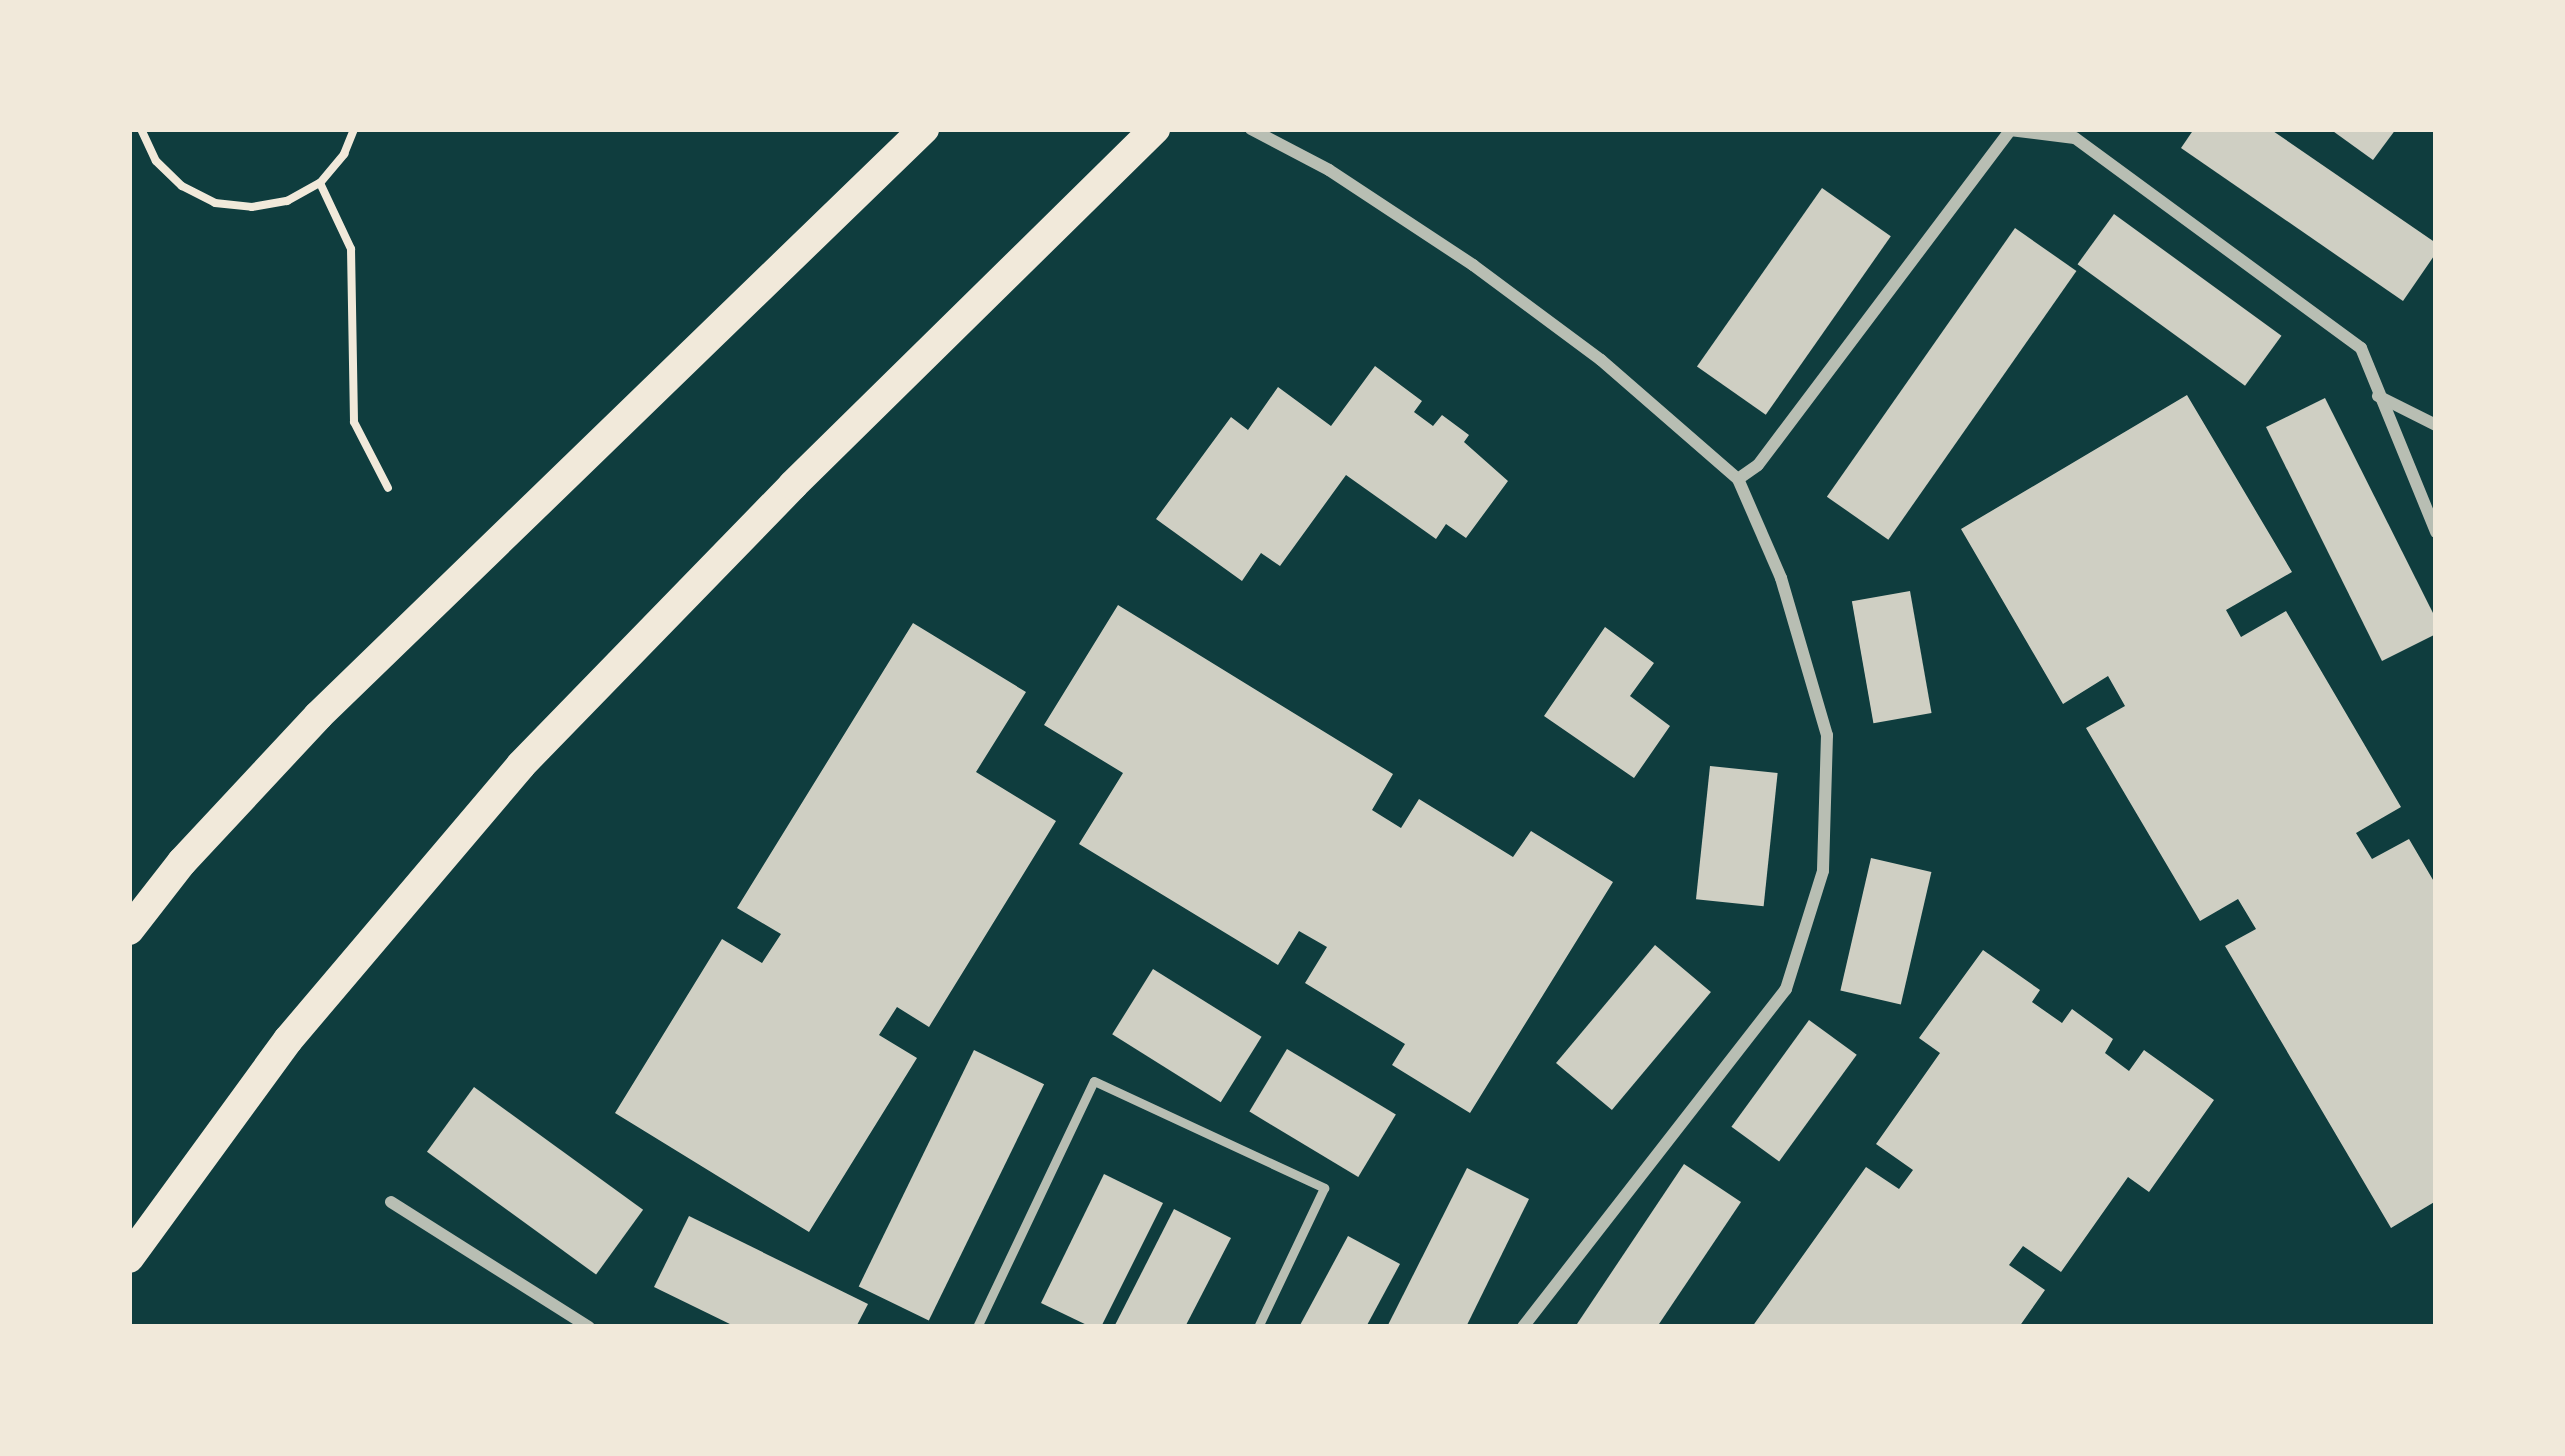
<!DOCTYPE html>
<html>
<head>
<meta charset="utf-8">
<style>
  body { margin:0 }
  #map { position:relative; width:2565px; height:1456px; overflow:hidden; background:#0f3d3e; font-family:"DM Sans",sans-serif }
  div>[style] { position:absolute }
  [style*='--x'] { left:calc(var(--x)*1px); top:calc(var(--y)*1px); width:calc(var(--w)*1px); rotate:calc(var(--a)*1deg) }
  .building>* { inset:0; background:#cfcfc3; transform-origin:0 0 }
  .path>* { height:8px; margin:-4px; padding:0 4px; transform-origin:4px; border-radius:4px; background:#f1e9da }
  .service>* { height:9px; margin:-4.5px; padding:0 4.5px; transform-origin:4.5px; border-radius:4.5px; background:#b8beb3 }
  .minor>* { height:12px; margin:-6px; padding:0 6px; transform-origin:6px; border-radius:6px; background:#b8beb3 }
  .primary>* { height:30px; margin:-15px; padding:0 15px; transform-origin:15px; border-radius:15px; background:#f1e9da }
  span { translate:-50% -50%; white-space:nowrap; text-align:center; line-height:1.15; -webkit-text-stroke:12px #f1e9da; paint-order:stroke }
  .frame { position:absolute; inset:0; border:132px solid #f1e9da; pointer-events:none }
</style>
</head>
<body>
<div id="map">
  <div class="building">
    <div style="clip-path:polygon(2194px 129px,2270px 129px,2436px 243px,2436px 253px,2403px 301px,2181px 148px)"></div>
    <div style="clip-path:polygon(2330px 129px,2396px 129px,2373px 160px)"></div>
    <div style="left:1822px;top:188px;width:84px;height:218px;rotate:35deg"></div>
    <div style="left:2114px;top:214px;width:207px;height:62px;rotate:36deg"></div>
    <div style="left:2015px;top:228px;width:75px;height:328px;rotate:35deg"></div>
    <div style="clip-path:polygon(1375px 366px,1422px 401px,1414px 412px,1433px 426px,1442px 415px,1469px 435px,1464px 442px,1508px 481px,1466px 538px,1446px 524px,1436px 539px,1346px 475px,1280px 566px,1261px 553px,1242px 581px,1156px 519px,1231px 417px,1248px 430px,1278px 387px,1331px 426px)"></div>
    <div style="clip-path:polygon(2187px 395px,2292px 572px,2226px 610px,2241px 637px,2286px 611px,2401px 807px,2356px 833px,2372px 859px,2409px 839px,2436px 885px,2436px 1201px,2391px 1228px,2225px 946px,2256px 929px,2238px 899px,2200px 921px,2086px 728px,2125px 706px,2108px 676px,2063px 704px,1961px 529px)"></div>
    <div style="clip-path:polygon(2325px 398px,2436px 619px,2436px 634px,2382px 661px,2266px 427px)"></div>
    <div style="left:1910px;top:591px;width:124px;height:59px;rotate:80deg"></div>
    <div style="clip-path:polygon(1118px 605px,1393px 774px,1372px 810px,1401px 828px,1419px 799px,1513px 857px,1531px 831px,1613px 882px,1470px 1113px,1392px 1065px,1405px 1044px,1305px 983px,1327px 947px,1299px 931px,1278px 965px,1079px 844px,1123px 773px,1044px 725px)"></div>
    <div style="clip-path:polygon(913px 623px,1026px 692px,976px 772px,1056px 821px,929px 1027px,897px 1007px,879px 1035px,917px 1058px,809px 1232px,615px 1113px,722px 939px,762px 963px,781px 934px,737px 908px)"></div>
    <div style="clip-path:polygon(1605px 627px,1654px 663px,1630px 696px,1670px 726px,1634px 778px,1544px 716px)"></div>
    <div style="left:1710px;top:766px;width:68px;height:134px;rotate:6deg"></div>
    <div style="left:1871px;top:858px;width:62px;height:136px;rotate:13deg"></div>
    <div style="left:1655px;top:945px;width:73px;height:154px;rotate:40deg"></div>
    <div style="clip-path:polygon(1983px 950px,2040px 990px,2032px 1002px,2062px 1023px,2072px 1009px,2113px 1039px,2105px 1053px,2129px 1071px,2144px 1050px,2214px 1100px,2149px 1192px,2128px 1177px,2061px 1272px,2023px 1246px,2009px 1265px,2045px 1290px,2019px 1327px,1752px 1327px,1866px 1167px,1899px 1189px,1913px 1170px,1876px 1144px,1940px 1053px,1919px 1038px)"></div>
    <div style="left:1153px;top:969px;width:128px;height:77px;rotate:32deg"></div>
    <div style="left:1809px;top:1020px;width:59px;height:132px;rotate:36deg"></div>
    <div style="left:1287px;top:1049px;width:127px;height:73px;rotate:31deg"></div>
    <div style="left:974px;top:1050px;width:78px;height:263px;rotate:26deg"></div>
    <div style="left:474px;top:1087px;width:209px;height:80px;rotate:36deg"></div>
    <div style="clip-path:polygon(1684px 1164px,1741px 1202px,1657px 1327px,1575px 1327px)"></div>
    <div style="clip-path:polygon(1467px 1168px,1529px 1199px,1466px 1327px,1387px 1327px)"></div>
    <div style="clip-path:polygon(1104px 1174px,1163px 1203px,1101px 1327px,1091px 1327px,1041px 1303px)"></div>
    <div style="clip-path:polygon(1174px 1209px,1231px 1238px,1185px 1327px,1114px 1327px)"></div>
    <div style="clip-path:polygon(689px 1216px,868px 1304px,856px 1327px,736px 1327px,654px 1287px)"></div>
    <div style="clip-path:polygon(1348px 1236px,1400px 1264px,1366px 1327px,1299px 1327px)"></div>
  </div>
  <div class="path">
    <div style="--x:141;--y:129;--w:35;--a:65"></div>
    <div style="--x:156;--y:161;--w:36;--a:44"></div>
    <div style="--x:182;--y:186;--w:37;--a:27"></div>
    <div style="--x:215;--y:203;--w:37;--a:6"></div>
    <div style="--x:252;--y:207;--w:36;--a:-10"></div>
    <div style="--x:287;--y:201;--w:38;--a:-29"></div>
    <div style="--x:320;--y:183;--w:38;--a:-50"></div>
    <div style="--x:344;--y:154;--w:27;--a:-68"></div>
    <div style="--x:320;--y:183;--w:73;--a:64.8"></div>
    <div style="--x:351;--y:249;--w:173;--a:89"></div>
    <div style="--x:354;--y:422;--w:74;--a:62.7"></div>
  </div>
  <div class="service">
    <div style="--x:977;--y:1327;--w:272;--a:-64.6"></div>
    <div style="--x:1094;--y:1081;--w:254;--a:24.9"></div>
    <div style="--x:1324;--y:1188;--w:154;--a:115.4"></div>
  </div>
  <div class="minor">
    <div style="--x:1251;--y:129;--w:88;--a:27.7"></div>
    <div style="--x:1329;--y:170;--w:173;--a:33.4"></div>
    <div style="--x:1473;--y:265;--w:159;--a:36.6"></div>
    <div style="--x:1601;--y:360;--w:181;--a:41"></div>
    <div style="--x:1738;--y:479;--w:108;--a:66.5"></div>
    <div style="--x:1781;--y:578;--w:164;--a:73.7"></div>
    <div style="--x:1827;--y:735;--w:136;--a:91.7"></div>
    <div style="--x:1823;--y:871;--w:124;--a:107.4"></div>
    <div style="--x:1786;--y:989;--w:428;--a:127.9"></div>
    <div style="--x:2378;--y:396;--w:65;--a:26.6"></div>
    <div style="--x:1738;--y:479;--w:24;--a:-35"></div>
    <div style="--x:1758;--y:465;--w:419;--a:-53"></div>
    <div style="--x:2010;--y:130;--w:65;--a:7"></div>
    <div style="--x:2075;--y:138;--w:355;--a:36.3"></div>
    <div style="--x:2361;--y:348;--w:199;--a:67.8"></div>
    <div style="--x:391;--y:1202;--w:234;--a:32.3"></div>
  </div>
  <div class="primary">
    <div style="--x:129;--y:930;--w:86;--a:-52.1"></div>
    <div style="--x:182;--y:862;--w:200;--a:-47"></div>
    <div style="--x:318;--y:716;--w:844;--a:-44.09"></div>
    <div style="--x:129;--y:1258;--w:270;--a:-53.9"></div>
    <div style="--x:288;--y:1040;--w:360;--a:-49.7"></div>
    <div style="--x:521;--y:765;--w:390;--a:-45.8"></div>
    <div style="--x:793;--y:485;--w:508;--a:-44.52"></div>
  </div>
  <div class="frame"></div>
</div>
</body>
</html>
